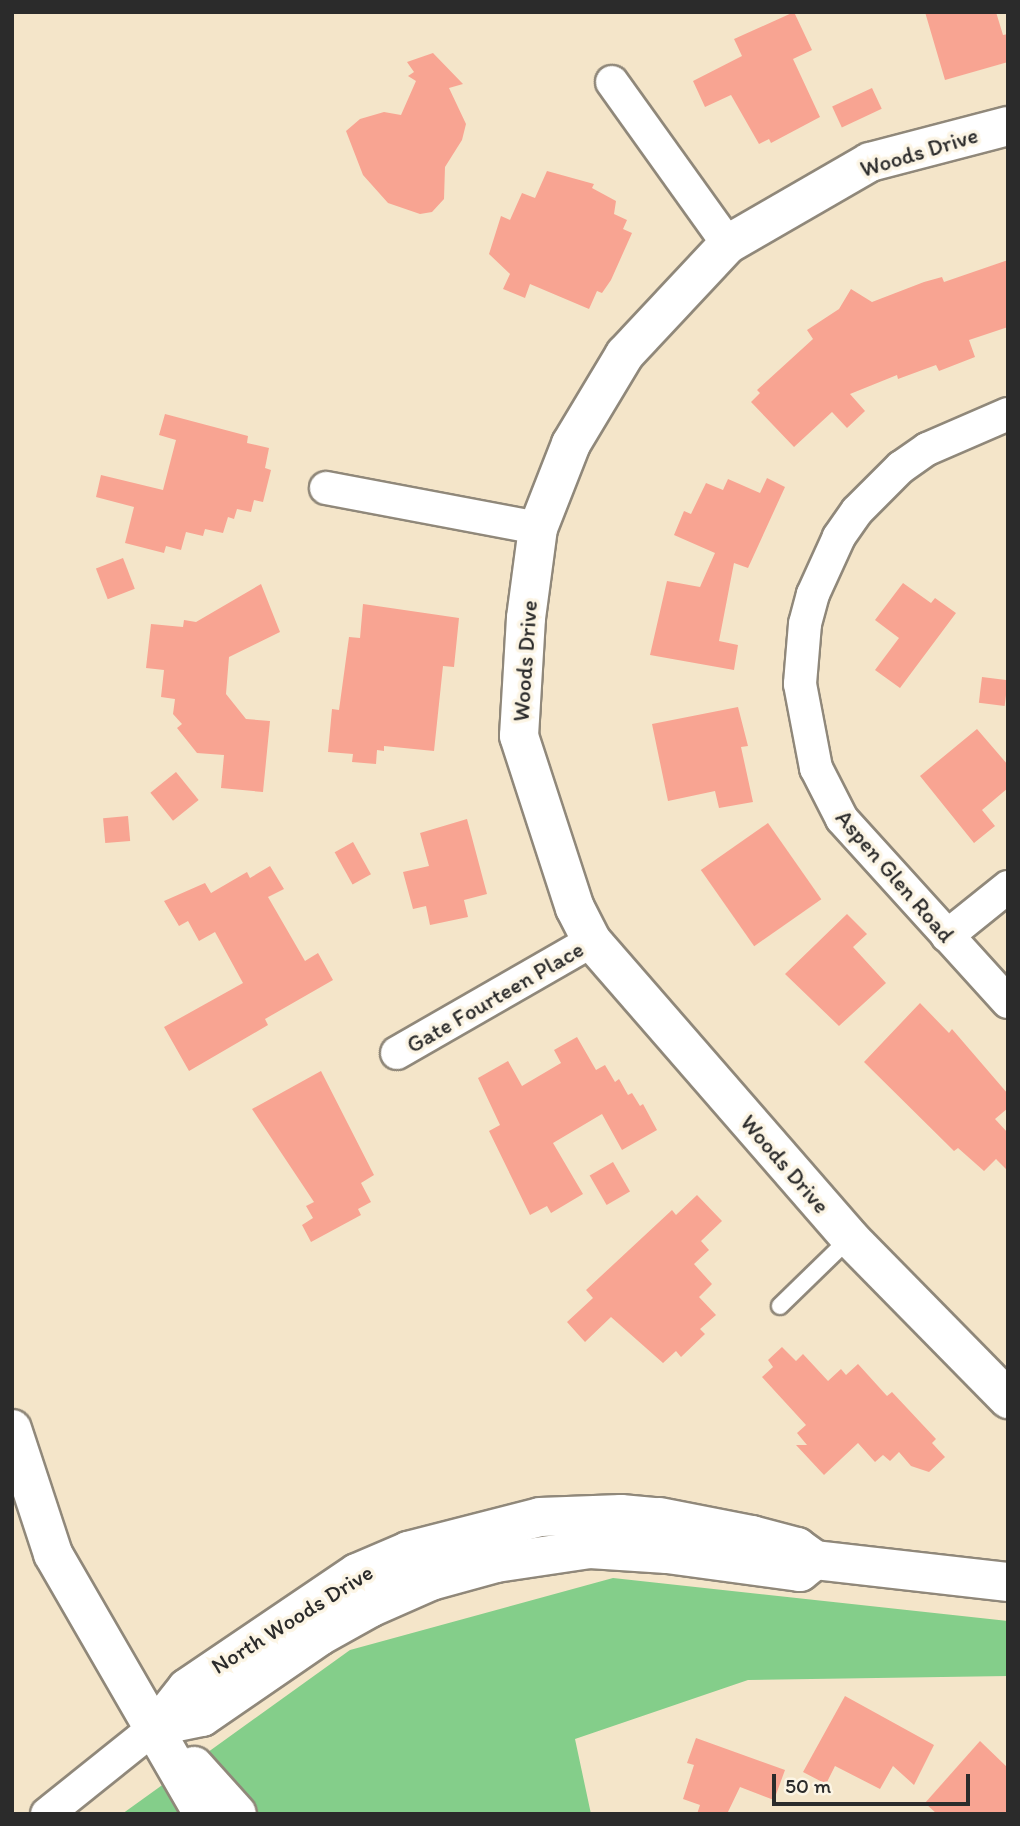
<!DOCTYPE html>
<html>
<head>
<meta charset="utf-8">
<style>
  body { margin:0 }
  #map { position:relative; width:1020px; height:1826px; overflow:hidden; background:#f4e5c9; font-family:Itim,sans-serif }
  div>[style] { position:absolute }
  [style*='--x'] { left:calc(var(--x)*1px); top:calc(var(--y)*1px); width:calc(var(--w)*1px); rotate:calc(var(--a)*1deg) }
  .green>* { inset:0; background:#84ce8a }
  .building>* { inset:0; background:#f8a492; transform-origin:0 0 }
  .roads { filter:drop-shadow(2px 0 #90887a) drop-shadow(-2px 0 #90887a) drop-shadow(0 2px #90887a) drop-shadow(0 -2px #90887a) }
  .lane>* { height:16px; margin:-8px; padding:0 8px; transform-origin:8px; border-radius:8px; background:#fff }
  .street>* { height:32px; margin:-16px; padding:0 16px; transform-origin:16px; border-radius:16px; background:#fff }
  .secondary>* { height:38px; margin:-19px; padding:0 19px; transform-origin:19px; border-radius:19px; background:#fff }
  span { translate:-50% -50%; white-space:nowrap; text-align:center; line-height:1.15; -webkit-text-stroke:7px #fcf5e5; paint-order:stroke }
  .street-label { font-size:23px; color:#2b2b2b }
  .frame { position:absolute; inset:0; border:14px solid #2b2b2b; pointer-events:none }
  .scale { position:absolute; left:772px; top:1774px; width:198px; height:32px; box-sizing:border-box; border:4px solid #2b2b2b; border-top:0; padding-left:9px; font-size:21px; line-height:24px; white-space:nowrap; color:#2b2b2b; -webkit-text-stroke:5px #fcf5e5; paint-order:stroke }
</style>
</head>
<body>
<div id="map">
  <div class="green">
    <div style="clip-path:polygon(613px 1578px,1008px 1621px,1008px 1676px,748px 1680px,575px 1739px,591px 1814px,122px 1814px,350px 1650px)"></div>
  </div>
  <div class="building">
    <div style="clip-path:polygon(794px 12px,812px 50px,793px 59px,820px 117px,771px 143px,769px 139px,759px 144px,731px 95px,705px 107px,693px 81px,742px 56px,734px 39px)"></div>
    <div style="clip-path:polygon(925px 12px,996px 12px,1003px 35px,1008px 34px,1008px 62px,945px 80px)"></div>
    <div style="clip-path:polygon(433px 53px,463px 84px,449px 88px,466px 124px,462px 140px,445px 167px,444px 199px,432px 212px,420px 214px,388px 203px,363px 175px,346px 131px,360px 119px,384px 112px,401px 115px,416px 81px,408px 76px,414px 72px,407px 62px)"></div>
    <div style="left:872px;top:88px;width:23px;height:44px;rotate:65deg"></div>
    <div style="clip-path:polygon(547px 171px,594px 184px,592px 188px,616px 201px,614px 214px,627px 220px,623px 229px,632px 233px,611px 280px,602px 293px,597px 291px,589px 309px,530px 284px,525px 298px,503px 289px,510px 274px,489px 254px,501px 216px,510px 220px,522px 193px,535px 198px)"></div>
    <div style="clip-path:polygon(1008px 260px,1008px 327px,969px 340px,975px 357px,939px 371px,936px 365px,898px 379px,897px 375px,850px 394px,865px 411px,847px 428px,832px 412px,794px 447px,751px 402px,760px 393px,757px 390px,813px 339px,807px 330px,839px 309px,851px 289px,872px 302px,924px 282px,942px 277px,944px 282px)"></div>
    <div style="clip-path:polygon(165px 414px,248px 436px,247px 443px,269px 448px,265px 468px,271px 470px,263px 502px,254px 500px,251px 512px,237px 509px,234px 519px,228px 517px,223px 533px,205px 529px,203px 536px,186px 532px,181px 550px,166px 546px,164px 553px,125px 543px,134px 507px,96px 497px,101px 475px,163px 490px,176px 440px,159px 435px)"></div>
    <div style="clip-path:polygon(767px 478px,785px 487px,748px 568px,734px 563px,719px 641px,738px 645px,734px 670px,650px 655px,667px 581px,700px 587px,715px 553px,674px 535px,684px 511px,691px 514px,706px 483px,723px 490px,728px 479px,760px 493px)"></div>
    <div style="left:123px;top:558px;width:33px;height:29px;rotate:69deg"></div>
    <div style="clip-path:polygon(903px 583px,931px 603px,935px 598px,956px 613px,900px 688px,875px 670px,899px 638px,875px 620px)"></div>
    <div style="clip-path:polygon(261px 584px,280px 632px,229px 657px,226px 694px,246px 719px,270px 721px,263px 792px,221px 788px,224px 755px,197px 753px,177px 728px,182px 724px,173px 714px,175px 699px,161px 697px,164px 670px,146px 668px,151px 624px,183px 627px,184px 620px,196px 622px)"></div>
    <div style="clip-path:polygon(363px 604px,459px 618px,454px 667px,443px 666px,434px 751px,384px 746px,384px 751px,377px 750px,376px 764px,352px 762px,353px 754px,328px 752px,332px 709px,339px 710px,349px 637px,360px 638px)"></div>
    <div style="left:982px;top:677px;width:26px;height:26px;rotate:7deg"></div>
    <div style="clip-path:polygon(738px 707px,748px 746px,741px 747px,753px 802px,719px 808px,715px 791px,668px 801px,652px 724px)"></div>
    <div style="clip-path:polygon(977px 729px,1008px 765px,1008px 788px,982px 810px,995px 826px,974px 843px,920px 776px)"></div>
    <div style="left:176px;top:772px;width:36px;height:33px;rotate:51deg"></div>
    <div style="left:128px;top:816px;width:25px;height:25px;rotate:85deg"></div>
    <div style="clip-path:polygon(467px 819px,487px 894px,464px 900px,468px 917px,430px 925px,426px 906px,413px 909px,403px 872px,429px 866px,420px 833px)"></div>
    <div style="left:768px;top:823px;width:93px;height:82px;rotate:55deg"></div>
    <div style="left:353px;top:842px;width:37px;height:21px;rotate:61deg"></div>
    <div style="clip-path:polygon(270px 866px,284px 889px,268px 897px,305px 961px,318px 953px,333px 980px,265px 1019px,268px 1025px,189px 1071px,164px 1027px,243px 983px,215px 932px,199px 941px,188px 921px,179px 926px,164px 901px,205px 883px,211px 893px,247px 872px,250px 878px)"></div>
    <div style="clip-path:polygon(847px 914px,867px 934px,853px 947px,886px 983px,839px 1026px,785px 974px)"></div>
    <div style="clip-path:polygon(920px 1003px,949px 1033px,952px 1029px,1008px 1094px,1008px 1108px,995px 1119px,1008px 1133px,1008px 1171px,996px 1159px,984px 1171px,958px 1148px,954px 1151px,864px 1062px)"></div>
    <div style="clip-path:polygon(577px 1037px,596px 1070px,605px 1065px,615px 1082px,619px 1079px,628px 1095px,632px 1093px,640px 1106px,643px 1104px,657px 1130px,622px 1150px,602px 1114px,553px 1143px,583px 1194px,551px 1213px,547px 1206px,530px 1215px,489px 1131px,500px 1125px,478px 1078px,508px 1061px,522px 1086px,561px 1063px,554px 1050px)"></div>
    <div style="clip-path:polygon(321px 1071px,374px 1175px,361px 1183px,371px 1202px,358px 1209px,361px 1215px,311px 1242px,302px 1225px,313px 1218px,306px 1206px,314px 1202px,252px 1109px)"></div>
    <div style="left:613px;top:1162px;width:34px;height:27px;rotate:60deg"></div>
    <div style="clip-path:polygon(697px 1195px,722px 1221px,701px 1241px,709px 1250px,694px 1264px,712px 1284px,699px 1297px,716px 1315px,700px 1329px,705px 1334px,681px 1357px,676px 1351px,663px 1363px,611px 1317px,585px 1342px,567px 1322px,593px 1298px,586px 1290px,672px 1210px,676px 1215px)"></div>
    <div style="clip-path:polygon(782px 1347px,796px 1361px,803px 1354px,828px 1381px,841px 1369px,846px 1375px,858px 1364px,887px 1396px,892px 1392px,936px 1439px,932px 1443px,945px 1457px,929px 1472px,911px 1466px,899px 1452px,890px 1461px,883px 1455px,875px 1462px,858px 1443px,824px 1475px,796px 1445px,807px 1445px,797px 1433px,806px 1425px,762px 1377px,773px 1367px,768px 1360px)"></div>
    <div style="clip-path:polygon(845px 1696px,934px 1745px,914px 1785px,893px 1766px,880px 1789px,835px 1766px,826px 1784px,803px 1772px)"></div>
    <div style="clip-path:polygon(696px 1738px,785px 1770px,774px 1800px,740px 1787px,727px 1814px,697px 1814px,700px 1805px,683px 1799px,694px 1765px,687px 1763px)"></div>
    <div style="clip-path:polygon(980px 1741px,1008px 1768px,1008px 1814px,937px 1814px,925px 1803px)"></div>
  </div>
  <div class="roads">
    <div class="lane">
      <div style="--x:780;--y:1306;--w:98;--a:-44.2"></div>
    </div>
    <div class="street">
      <div style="--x:612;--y:82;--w:199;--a:54.4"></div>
      <div style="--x:1008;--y:414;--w:88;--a:156.6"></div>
      <div style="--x:927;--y:449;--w:32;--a:145"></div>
      <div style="--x:901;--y:467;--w:62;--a:135"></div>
      <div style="--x:857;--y:511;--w:32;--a:125"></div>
      <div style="--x:839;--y:537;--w:63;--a:114.5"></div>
      <div style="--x:813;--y:594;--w:31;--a:105"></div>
      <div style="--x:805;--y:624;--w:60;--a:94.8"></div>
      <div style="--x:800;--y:684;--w:86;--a:79.2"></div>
      <div style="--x:816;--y:768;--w:57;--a:63"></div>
      <div style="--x:842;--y:819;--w:247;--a:47.8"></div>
      <div style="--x:326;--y:488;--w:216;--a:10.7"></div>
      <div style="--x:947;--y:936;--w:78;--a:-38.8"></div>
      <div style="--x:397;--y:1053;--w:225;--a:-29.9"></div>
      <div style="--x:47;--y:1814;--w:141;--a:-38.7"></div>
    </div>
    <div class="secondary">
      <div style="--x:1008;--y:126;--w:143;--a:165.4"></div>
      <div style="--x:870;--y:162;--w:164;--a:150"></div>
      <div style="--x:728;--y:244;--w:151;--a:133.1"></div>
      <div style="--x:625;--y:354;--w:105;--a:121"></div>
      <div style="--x:571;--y:444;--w:90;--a:111.4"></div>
      <div style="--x:538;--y:528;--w:91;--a:97.6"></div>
      <div style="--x:526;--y:618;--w:118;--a:93.4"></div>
      <div style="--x:519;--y:736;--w:181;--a:72"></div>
      <div style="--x:575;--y:908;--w:37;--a:63"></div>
      <div style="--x:592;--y:941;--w:393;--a:49"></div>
      <div style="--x:850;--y:1238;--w:226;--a:45.5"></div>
      <div style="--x:12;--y:1429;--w:132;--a:71.8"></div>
      <div style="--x:53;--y:1554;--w:300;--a:60"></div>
      <div style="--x:157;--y:1726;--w:48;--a:-51.7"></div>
      <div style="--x:187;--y:1688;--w:205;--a:-34.1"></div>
      <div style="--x:357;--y:1573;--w:56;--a:-23.3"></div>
      <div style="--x:408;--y:1551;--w:136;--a:-14.4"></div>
      <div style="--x:540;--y:1517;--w:81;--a:-2.1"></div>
      <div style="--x:621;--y:1514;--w:38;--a:5"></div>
      <div style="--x:659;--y:1517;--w:95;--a:11"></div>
      <div style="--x:752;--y:1535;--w:47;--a:14.9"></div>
      <div style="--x:797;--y:1547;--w:22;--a:36"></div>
      <div style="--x:815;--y:1560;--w:194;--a:6.5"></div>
      <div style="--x:157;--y:1726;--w:46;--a:-11.3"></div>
      <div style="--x:202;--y:1717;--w:143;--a:-34.5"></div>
      <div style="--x:320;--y:1636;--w:57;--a:-29.2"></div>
      <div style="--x:370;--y:1608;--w:67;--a:-23.9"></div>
      <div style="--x:431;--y:1581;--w:67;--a:-15.5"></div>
      <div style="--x:496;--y:1563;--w:95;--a:-8.5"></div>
      <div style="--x:590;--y:1549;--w:77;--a:3.7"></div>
      <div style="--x:667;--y:1554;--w:134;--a:7.7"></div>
      <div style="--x:800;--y:1572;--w:19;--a:-39"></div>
      <div style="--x:194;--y:1766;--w:64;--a:48.1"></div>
    </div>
  </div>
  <div class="street-label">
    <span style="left:919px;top:152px;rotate:-17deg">Woods Drive</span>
    <span style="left:525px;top:661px;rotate:-86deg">Woods Drive</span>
    <span style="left:895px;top:876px;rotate:49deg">Aspen Glen Road</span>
    <span style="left:495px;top:997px;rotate:-30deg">Gate Fourteen Place</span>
    <span style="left:785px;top:1164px;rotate:49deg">Woods Drive</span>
    <span style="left:292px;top:1619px;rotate:-32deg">North Woods Drive</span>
  </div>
  <div class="frame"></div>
  <div class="scale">50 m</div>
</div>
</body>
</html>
